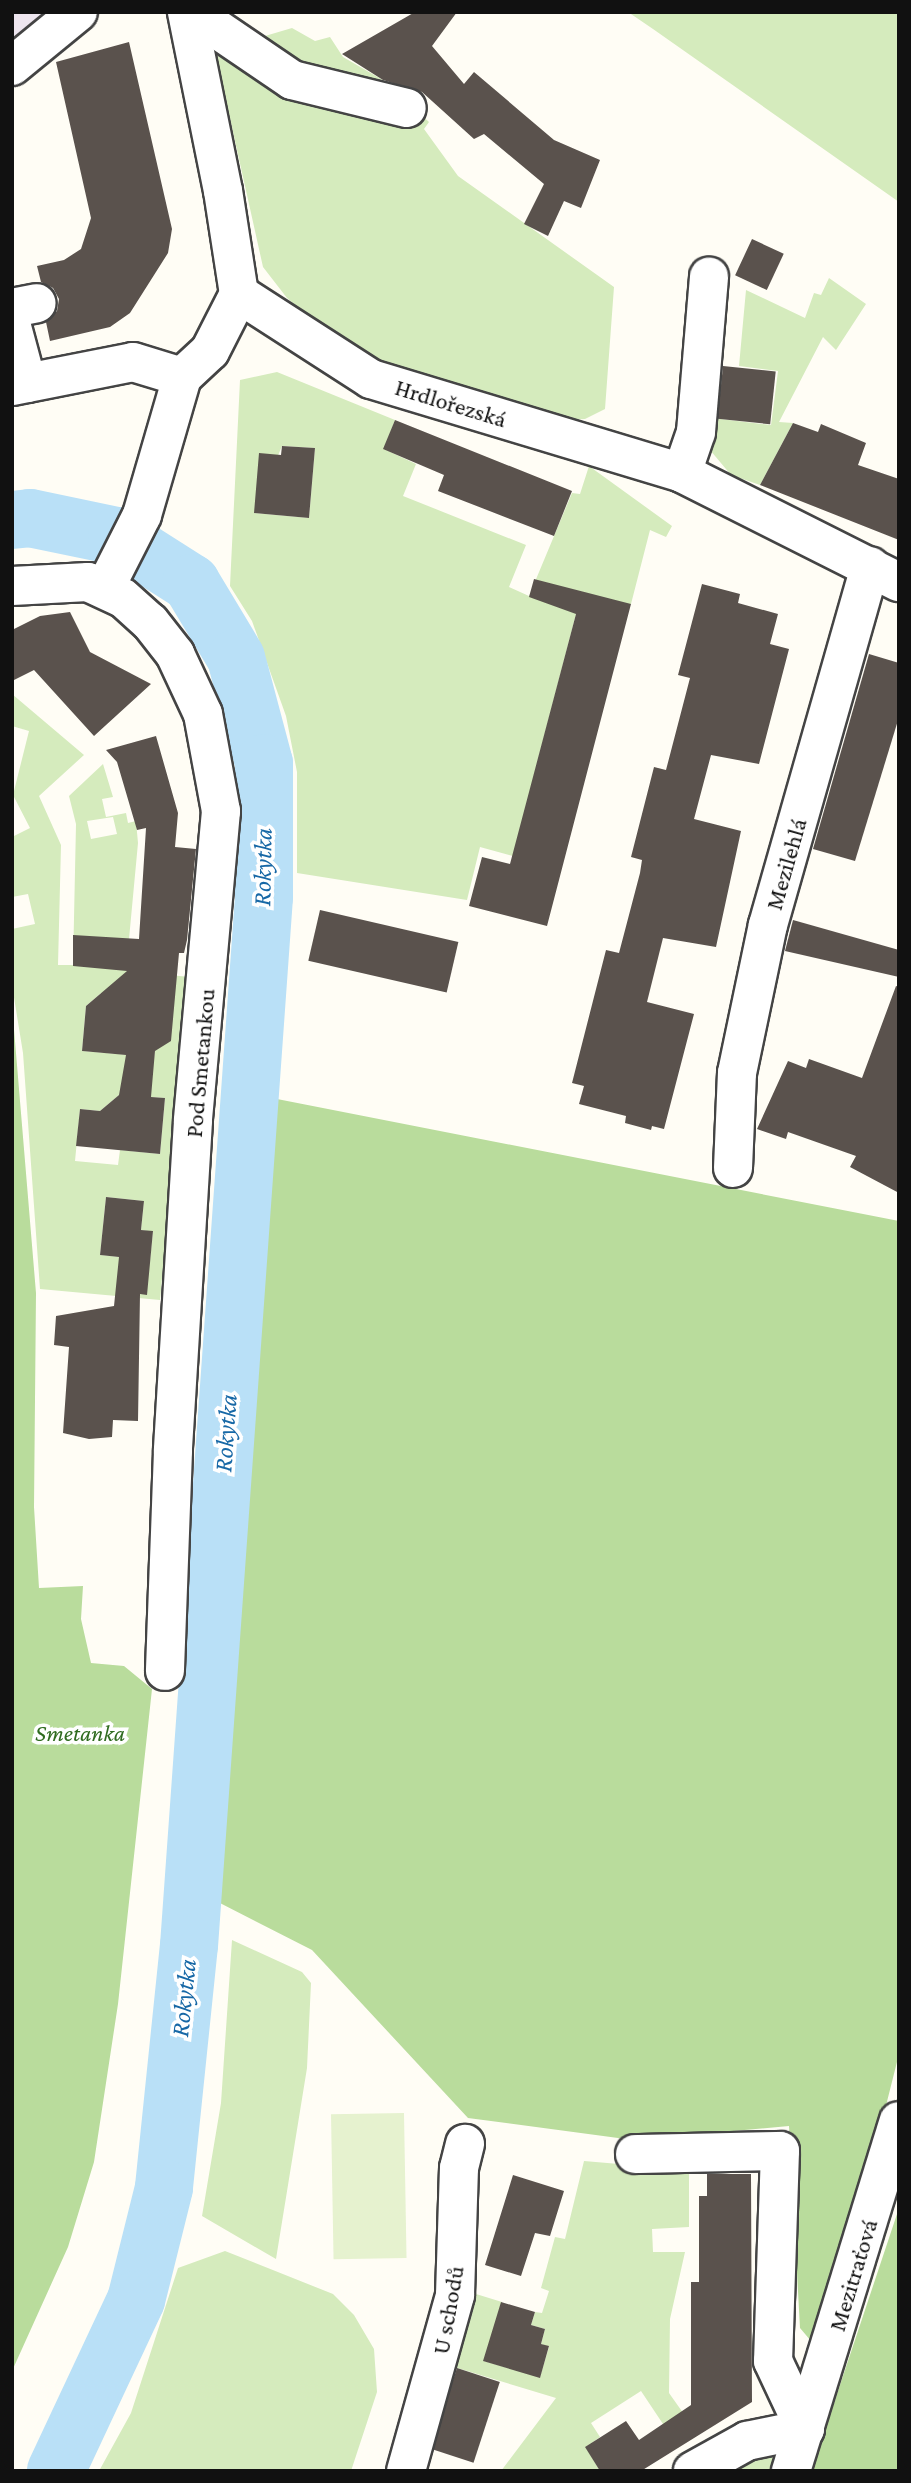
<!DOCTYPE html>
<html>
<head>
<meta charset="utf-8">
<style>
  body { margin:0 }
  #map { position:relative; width:911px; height:2483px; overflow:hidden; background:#fffdf5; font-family:"Crimson Pro",serif }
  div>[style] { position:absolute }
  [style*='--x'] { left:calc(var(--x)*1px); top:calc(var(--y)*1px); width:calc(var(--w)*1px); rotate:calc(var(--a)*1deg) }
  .industrial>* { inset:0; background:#eee6ef }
  .green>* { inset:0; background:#d5ebbd }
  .forest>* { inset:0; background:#b9dc9c }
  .pitch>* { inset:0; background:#e6f2cf; transform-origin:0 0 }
  .river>* { height:58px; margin:-29px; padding:0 29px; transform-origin:29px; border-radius:29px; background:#b9e0f7 }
  .building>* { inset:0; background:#5a524d; transform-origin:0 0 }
  .roads { filter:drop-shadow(2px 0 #444) drop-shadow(-2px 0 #444) drop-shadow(0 2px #444) drop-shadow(0 -2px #444) }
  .minor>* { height:38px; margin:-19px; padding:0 19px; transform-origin:19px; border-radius:19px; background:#fff }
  span { translate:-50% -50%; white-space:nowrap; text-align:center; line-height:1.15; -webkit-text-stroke:7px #fff; paint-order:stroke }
  .street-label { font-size:24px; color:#111 }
  .park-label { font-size:24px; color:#2f6b1f; font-style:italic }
  .water-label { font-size:26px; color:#1768a6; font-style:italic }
  .frame { position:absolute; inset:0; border:14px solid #111; pointer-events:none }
</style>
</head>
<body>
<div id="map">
  <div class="industrial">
    <div style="clip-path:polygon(12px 12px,61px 12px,12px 52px)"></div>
  </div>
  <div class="green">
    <div style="clip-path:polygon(628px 12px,899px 12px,899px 202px,653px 29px)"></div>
    <div style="clip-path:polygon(292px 28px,315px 41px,330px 37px,343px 57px,388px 83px,429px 122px,424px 129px,458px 176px,614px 287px,605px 409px,585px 419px,542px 421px,402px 372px,331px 336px,287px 298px,263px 267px,215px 51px)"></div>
    <div style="clip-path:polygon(829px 278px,866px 304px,836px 350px,823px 337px,779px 422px,793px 423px,760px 485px,731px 475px,710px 450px,712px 418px,771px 425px,778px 371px,739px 366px,746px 290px,805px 318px,814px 293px,821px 295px)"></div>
    <div style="clip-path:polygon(evenodd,277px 372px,395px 420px,384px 449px,416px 464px,403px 496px,526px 545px,509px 587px,529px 596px,572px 493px,580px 494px,589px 466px,672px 526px,666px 537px,650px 530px,631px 604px,576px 614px,513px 856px,480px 847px,467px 900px,297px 873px,297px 772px,286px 716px,252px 621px,230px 586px,240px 380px,277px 372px,282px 446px,315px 448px,309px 518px,254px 513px,282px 446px)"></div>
    <div style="clip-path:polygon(evenodd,12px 694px,84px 755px,39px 796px,61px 845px,58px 965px,73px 965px,76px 824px,69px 796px,103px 764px,113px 797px,102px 799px,106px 817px,126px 813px,128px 823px,136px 821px,138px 843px,126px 971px,190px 977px,160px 1300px,40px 1289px,23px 1053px,12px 985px,12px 929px,35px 924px,28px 894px,12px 897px,12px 837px,30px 828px,13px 795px,29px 731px,12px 726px,12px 694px,113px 817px,117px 834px,91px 839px,87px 821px,113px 817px,12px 694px,101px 993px,174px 1000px,156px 1040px,154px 1057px,82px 1051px,86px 1006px,101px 993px,12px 694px,119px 1095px,165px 1098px,160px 1154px,120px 1150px,118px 1165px,75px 1161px,80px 1109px,100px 1111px,119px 1095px,12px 694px,106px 1197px,144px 1201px,141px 1230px,153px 1232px,150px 1260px,100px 1255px,106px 1197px)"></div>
    <div style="clip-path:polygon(232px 1940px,302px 1972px,311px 1983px,307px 2068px,276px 2259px,202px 2216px,221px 2103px)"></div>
    <div style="clip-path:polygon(584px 2161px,689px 2170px,689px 2227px,652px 2229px,653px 2252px,685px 2252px,670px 2319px,669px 2393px,698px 2434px,663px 2424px,641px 2391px,591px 2423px,600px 2437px,586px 2447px,600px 2471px,501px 2471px,556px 2398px,454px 2367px,476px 2294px,502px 2302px,484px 2361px,540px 2377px,549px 2347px,541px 2344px,545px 2329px,531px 2325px,535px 2312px,542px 2313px,549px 2291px,541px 2288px,555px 2237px,565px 2239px)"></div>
    <div style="clip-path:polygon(225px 2251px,333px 2294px,354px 2315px,374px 2349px,377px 2392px,351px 2471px,99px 2471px,131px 2413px,178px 2268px)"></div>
    <div style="clip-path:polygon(805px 2429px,791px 2471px,693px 2471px)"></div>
  </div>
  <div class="forest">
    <div style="clip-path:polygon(12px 1005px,36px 1293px,34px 1507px,39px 1588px,83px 1586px,81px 1619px,91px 1663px,124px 1666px,152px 1689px,118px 2004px,94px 2162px,68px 2247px,12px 2371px)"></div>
    <div style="clip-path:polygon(277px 1099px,899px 1221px,899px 2054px,872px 2161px,811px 2341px,800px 2328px,789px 2126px,633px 2140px,468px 2118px,312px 1950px,216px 1901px)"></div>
    <div style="clip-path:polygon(899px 2208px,899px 2471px,812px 2471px,838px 2391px)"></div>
  </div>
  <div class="pitch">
    <div style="left:404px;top:2113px;width:145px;height:73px;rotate:89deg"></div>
  </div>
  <div class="river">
    <div style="--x:12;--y:520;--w:18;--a:-6"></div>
    <div style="--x:30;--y:518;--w:89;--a:11.7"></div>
    <div style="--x:117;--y:536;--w:88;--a:32.4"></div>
    <div style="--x:191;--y:583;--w:87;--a:59"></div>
    <div style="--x:236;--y:658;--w:109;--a:75.1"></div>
    <div style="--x:264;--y:763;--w:134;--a:90"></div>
    <div style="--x:264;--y:897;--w:1051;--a:94.09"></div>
    <div style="--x:189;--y:1945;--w:244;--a:95.9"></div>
    <div style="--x:164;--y:2188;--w:115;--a:104"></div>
    <div style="--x:136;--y:2300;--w:189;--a:115.1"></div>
  </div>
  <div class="building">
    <div style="clip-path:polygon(415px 12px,457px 12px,432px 46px,464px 84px,474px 72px,554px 140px,600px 160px,581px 208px,564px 201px,548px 236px,524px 224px,544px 184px,484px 134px,474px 139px,422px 92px,383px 80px,342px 54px)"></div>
    <div style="clip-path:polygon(129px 42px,172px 229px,168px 253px,130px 313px,110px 327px,50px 341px,46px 322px,57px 311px,59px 299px,53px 288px,41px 282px,37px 266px,64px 260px,81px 249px,91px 218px,56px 62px)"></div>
    <div style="left:752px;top:239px;width:35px;height:40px;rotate:25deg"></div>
    <div style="left:723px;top:366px;width:53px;height:53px;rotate:6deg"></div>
    <div style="clip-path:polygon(395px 420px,572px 491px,554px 536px,438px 491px,444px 475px,383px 449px)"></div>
    <div style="clip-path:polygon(793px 423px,818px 432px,821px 424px,866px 443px,858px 465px,899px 479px,899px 540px,760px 485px)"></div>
    <div style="clip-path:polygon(282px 446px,315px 448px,309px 518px,254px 513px,259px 453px,281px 455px)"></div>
    <div style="clip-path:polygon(534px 579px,631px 604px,547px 926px,469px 906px,482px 857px,510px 864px,576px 614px,529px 597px)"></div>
    <div style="clip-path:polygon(702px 584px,740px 594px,738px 603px,778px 614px,770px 644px,789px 649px,759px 764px,711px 755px,694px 819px,741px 831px,716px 947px,663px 938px,647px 1002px,694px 1014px,664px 1129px,652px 1126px,651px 1130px,625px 1123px,626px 1116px,579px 1104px,584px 1086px,572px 1083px,606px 950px,619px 953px,640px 873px,642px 860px,631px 857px,654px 767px,666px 770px,690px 678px,678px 675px)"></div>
    <div style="clip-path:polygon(70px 612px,90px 652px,151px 684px,94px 736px,34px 670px,12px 681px,12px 630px,40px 616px)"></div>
    <div style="clip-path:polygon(869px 654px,899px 663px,899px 717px,855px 861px,813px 849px)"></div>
    <div style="clip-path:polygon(156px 736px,178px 813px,175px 847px,196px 849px,187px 940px,184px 953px,179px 953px,171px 1041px,155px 1051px,151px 1097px,165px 1098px,160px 1154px,76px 1146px,80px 1109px,100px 1111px,119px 1095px,126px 1055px,82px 1051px,86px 1006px,127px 971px,73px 966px,73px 935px,139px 939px,146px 828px,137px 830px,117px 762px,106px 750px)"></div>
    <div style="left:320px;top:910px;width:142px;height:52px;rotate:13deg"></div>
    <div style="clip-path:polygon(793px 920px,899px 950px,899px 977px,785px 951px)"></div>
    <div style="clip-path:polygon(896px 986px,899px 987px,899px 1193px,850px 1167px,856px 1156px,788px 1132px,786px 1139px,757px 1129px,788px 1061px,806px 1068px,809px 1059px,862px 1078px)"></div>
    <div style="clip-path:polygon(106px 1197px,144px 1201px,141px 1230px,153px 1231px,147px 1295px,140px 1294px,138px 1421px,113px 1420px,112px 1437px,89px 1439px,63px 1433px,69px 1347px,54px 1345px,56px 1316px,114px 1306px,119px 1257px,100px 1255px)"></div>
    <div style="clip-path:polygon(707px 2174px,751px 2174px,752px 2402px,641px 2471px,600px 2471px,585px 2447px,626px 2421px,639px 2440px,691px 2405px,691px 2282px,699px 2282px,699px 2196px,707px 2196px)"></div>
    <div style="clip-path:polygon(513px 2175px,564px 2191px,550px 2236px,535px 2233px,521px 2276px,485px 2265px)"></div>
    <div style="clip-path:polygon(501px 2302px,535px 2312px,531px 2325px,545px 2329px,541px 2344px,549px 2346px,540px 2378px,483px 2361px)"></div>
    <div style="left:457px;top:2368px;width:45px;height:85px;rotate:18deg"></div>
  </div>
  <div class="roads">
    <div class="minor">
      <div style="--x:192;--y:12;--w:121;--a:34.2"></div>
      <div style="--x:292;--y:80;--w:118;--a:13.7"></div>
      <div style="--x:12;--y:66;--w:85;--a:-39.3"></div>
      <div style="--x:239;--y:294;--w:157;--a:32.8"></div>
      <div style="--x:371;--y:379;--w:325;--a:16.8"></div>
      <div style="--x:682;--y:473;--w:243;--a:26.7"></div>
      <div style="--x:12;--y:308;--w:25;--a:-11"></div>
      <div style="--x:12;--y:327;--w:58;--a:75"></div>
      <div style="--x:182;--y:377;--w:38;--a:-43"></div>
      <div style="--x:210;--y:351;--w:64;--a:-63"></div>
      <div style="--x:239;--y:294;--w:104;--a:-98.8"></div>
      <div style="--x:223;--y:191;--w:183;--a:-101.4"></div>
      <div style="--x:12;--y:386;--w:123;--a:-11.2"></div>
      <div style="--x:133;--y:362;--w:51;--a:17"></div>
      <div style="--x:682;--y:473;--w:43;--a:-71.1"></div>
      <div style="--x:696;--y:432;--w:156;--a:-85.2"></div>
      <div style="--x:12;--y:586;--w:76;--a:-3"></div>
      <div style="--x:88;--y:582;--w:38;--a:25"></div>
      <div style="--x:123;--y:598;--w:36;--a:42"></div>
      <div style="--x:150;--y:622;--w:41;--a:52"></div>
      <div style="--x:175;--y:654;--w:66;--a:65"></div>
      <div style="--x:203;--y:714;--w:99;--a:79.5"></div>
      <div style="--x:221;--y:811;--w:311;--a:95.2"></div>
      <div style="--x:193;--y:1121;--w:331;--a:93.5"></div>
      <div style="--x:173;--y:1451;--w:220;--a:92.1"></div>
      <div style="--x:105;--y:588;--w:82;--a:-63.1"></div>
      <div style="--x:142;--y:515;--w:144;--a:-73.8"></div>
      <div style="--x:733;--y:1168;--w:95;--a:-87.6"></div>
      <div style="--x:737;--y:1073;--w:151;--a:-78.2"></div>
      <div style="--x:768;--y:925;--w:373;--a:-74.1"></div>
      <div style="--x:635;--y:2154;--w:145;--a:-1.2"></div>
      <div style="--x:780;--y:2151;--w:210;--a:91.9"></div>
      <div style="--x:773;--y:2361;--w:75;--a:64.8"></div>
      <div style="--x:805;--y:2429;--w:59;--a:168.3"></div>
      <div style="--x:747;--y:2441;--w:62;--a:150.9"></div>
      <div style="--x:406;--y:2471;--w:183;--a:-74.4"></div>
      <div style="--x:455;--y:2295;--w:127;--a:-88.2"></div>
      <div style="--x:459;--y:2168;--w:25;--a:-76"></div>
      <div style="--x:791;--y:2471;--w:366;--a:-72.9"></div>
    </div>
  </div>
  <div class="street-label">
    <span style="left:451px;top:403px;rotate:17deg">Hrdlořezská</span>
    <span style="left:786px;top:864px;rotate:-74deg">Mezilehlá</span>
    <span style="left:200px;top:1063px;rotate:-85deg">Pod Smetankou</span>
    <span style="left:853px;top:2275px;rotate:-73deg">Mezitraťová</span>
    <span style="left:448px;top:2310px;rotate:-80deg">U schodů</span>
  </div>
  <div class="park-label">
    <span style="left:80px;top:1733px">Smetanka</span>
  </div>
  <div class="water-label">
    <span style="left:263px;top:867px;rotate:-89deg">Rokytka</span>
    <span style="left:226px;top:1433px;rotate:-86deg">Rokytka</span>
    <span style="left:184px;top:1998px;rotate:-84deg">Rokytka</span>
  </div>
  <div class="frame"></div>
</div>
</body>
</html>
